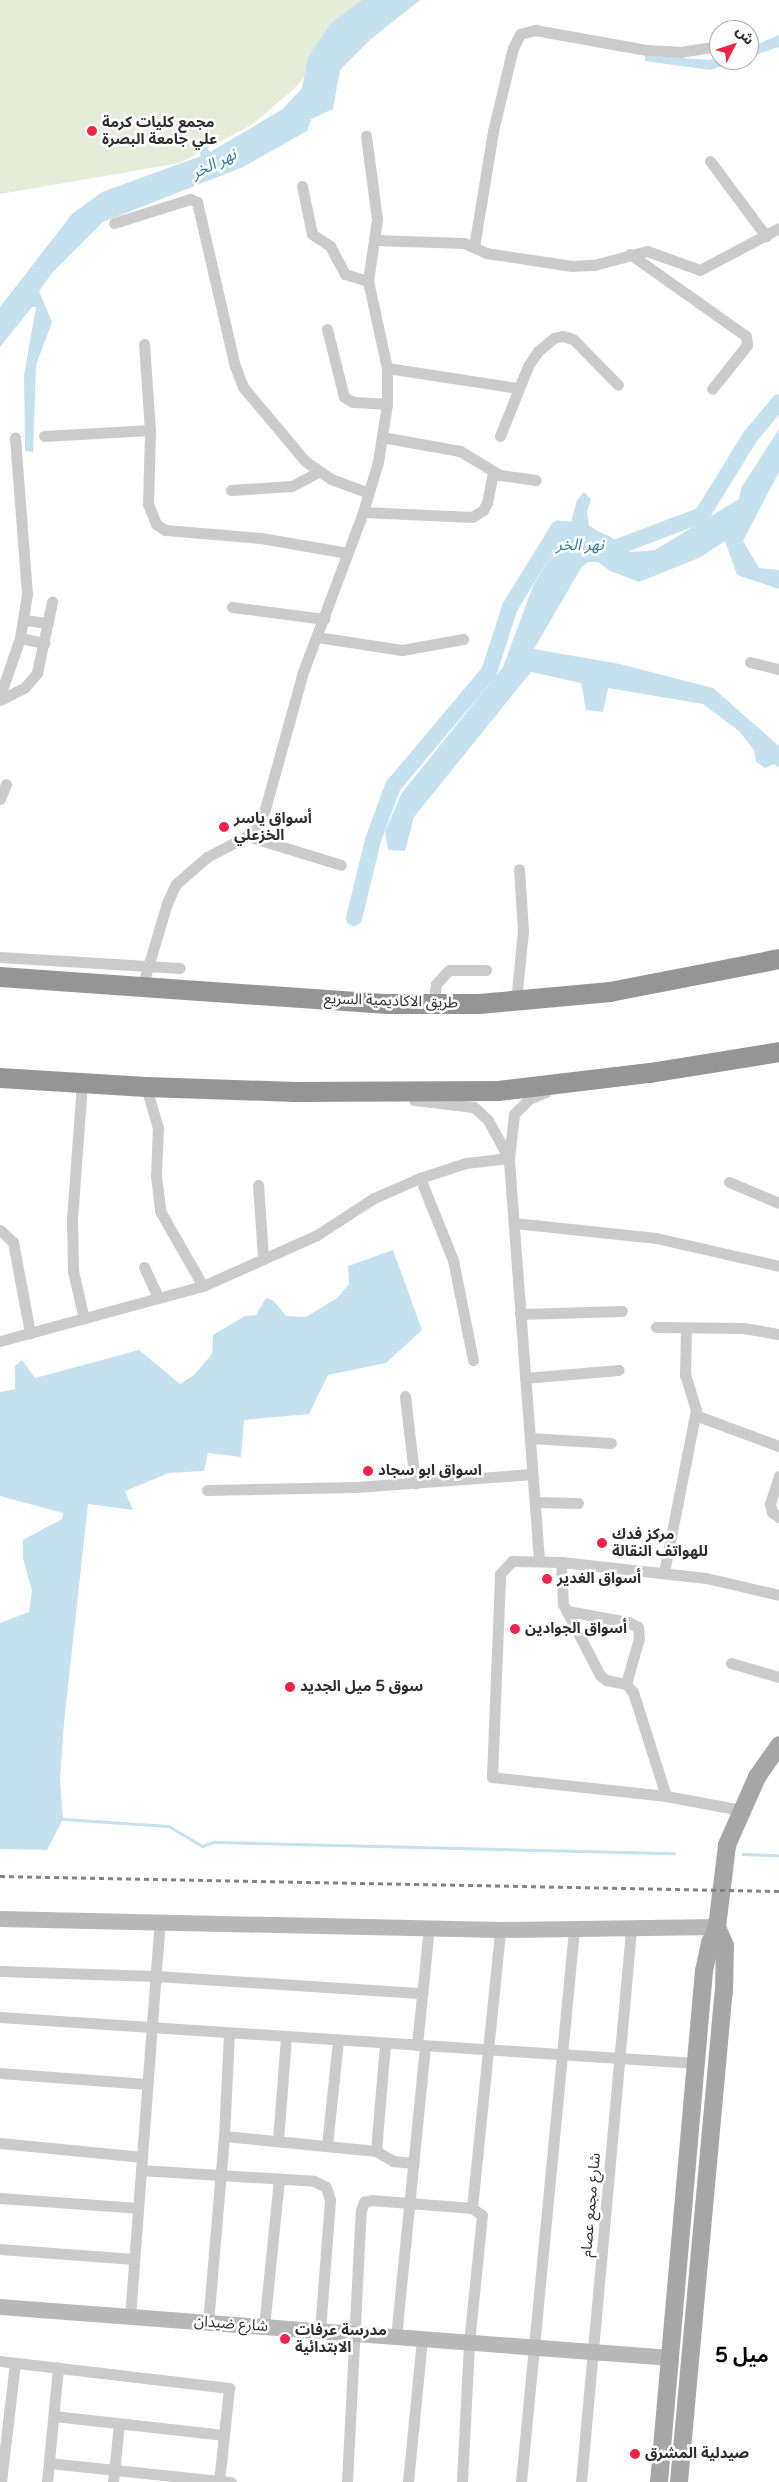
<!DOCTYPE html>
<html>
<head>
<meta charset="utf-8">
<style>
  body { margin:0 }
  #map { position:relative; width:779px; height:2482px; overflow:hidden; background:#fff; font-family:"Varela Round","Noto Sans Arabic",sans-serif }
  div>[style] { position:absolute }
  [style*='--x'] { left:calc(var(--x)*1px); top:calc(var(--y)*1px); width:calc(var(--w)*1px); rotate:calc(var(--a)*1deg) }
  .green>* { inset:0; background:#e5ecda }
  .water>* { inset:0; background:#c5e1ed }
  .stream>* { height:2.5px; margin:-1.25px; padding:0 1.25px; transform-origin:1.25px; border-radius:1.25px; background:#c5e1ed }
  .river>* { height:16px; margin:-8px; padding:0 8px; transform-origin:8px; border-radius:8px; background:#c5e1ed }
  .street>* { height:11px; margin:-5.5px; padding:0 5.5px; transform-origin:5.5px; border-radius:5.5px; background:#cbcbcb }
  .secondary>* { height:16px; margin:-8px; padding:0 8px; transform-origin:8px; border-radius:8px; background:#b8b8b8 }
  .primary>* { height:18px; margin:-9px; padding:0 9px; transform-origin:9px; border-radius:9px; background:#a6a6a6 }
  .highway>* { height:20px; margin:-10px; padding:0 10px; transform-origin:10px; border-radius:10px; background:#959595 }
  .rail>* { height:2.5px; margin-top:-1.25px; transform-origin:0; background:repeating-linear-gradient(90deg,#838383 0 5px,transparent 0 9px) }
  .dots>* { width:14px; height:14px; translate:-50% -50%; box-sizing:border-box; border:2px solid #fff; border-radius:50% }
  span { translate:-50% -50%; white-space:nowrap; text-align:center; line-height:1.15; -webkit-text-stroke:5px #fff; paint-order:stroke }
  .poi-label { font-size:15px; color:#2e2e2e; font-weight:700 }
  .left { translate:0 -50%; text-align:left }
  .street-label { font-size:15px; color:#2e2e2e }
  .water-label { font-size:16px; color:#367995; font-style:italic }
  .district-label { font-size:20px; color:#000; font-weight:700 }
  .north { position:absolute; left:709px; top:20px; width:50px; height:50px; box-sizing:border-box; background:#fff; border:1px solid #ababab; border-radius:50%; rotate:49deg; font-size:14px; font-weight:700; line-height:20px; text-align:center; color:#2e2e2e }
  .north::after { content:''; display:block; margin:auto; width:18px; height:22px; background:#f02446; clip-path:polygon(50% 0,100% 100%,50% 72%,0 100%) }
</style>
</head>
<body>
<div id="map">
  <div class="green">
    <div style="clip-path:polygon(0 0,380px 0,352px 11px,297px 86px,253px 124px,180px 163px,0 194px)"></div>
  </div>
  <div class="water">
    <div style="clip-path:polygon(362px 0,420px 0,371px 39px,340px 70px,333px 109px,311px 119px,307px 131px,243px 167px,103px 222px,52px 273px,39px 291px,52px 322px,36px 365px,33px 452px,25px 451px,24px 375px,36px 307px,32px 307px,0 347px,0 307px,72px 214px,102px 192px,201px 156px,195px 141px,201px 139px,210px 152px,283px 109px,302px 88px,308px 57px,331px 23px)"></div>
    <div style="clip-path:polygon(779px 35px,779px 47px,749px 57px,749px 48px)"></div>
    <div style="clip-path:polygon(645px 55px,709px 60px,719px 57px,719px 60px,740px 60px,710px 70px,645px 61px)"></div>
    <div style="clip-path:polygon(779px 429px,779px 472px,743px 541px,759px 568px,779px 570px,779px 589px,737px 575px,725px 541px,701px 557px,639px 582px,610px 571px,598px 562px,588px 562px,581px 568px,534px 649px,620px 664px,713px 688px,779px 746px,779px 768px,774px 764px,765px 768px,756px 762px,754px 750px,739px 731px,703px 704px,608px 688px,603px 712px,586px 710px,581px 683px,531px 672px,414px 817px,405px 851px,388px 850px,385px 832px,401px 794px,503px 667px,533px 586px,571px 522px,577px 500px,584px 492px,591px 499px,587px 512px,589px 527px,611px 537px,631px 552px,655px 550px,739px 499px,741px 488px)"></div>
    <div style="clip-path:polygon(393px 1250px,422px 1330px,386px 1363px,328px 1375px,309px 1414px,244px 1420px,241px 1457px,208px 1453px,204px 1471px,169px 1473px,125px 1491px,133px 1510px,88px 1504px,64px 1723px,60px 1779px,63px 1819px,47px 1850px,0 1849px,0 1623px,29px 1612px,32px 1590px,23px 1559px,23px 1540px,62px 1519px,63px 1513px,0 1496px,0 1392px,15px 1389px,15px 1366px,22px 1360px,35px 1378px,139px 1350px,180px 1384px,194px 1375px,212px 1354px,213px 1335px,245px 1316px,256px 1315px,266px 1298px,274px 1301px,286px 1316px,306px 1317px,337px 1298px,349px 1284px,348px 1266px)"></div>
  </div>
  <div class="stream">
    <div style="--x:63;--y:1819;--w:106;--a:3.8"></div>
    <div style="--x:169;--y:1826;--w:39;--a:31"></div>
    <div style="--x:202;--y:1846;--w:13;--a:-18"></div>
    <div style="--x:214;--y:1842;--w:460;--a:1.4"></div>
    <div style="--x:743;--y:1854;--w:36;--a:2"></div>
  </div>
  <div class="river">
    <div style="--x:354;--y:918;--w:80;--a:-76.3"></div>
    <div style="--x:373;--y:840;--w:58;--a:-69.7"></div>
    <div style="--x:393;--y:786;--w:149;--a:-49.9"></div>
    <div style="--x:489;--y:672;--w:68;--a:-72.1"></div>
    <div style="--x:510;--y:607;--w:92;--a:-58.4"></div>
    <div style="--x:558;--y:529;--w:23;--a:2"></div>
    <div style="--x:581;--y:530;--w:36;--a:32"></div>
    <div style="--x:612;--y:549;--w:96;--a:-20.7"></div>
    <div style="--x:702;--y:515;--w:92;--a:-58.4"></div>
    <div style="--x:750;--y:437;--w:45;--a:-50.4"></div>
  </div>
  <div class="street">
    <div style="--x:710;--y:161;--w:94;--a:53.3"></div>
    <div style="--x:302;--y:186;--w:49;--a:78.2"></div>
    <div style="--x:312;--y:234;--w:22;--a:34"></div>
    <div style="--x:330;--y:246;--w:32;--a:62"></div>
    <div style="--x:345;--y:274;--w:24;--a:17"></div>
    <div style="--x:114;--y:223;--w:80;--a:-17.5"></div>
    <div style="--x:190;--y:199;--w:8;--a:23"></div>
    <div style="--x:197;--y:202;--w:168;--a:77"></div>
    <div style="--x:235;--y:366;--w:22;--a:69"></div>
    <div style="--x:243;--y:387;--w:97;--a:50"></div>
    <div style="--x:305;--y:461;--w:32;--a:35"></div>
    <div style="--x:331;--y:479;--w:40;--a:20.2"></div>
    <div style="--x:375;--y:240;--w:89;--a:1.9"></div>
    <div style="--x:464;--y:243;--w:24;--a:24"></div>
    <div style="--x:486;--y:253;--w:87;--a:8.6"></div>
    <div style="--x:572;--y:266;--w:22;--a:-3"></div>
    <div style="--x:594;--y:265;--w:55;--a:-14.8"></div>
    <div style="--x:647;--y:251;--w:56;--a:19.7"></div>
    <div style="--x:700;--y:270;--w:89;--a:-28"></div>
    <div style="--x:474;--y:247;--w:118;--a:-80.7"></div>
    <div style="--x:493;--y:131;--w:85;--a:-76.5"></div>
    <div style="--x:513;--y:48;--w:16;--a:-63"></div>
    <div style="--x:520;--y:34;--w:16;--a:-15"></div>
    <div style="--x:535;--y:30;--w:113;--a:10.2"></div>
    <div style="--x:646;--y:50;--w:34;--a:3"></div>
    <div style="--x:680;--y:52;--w:39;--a:-9"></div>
    <div style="--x:630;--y:254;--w:142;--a:35.3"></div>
    <div style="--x:746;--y:336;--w:9;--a:84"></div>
    <div style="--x:747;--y:345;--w:56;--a:128.5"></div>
    <div style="--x:327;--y:329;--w:70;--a:76"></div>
    <div style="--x:344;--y:397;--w:10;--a:29"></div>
    <div style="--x:353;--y:402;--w:34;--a:3"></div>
    <div style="--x:144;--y:344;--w:86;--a:86"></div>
    <div style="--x:150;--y:430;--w:74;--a:91.5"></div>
    <div style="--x:148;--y:504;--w:22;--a:68"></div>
    <div style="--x:156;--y:524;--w:11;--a:34"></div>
    <div style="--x:165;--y:530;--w:96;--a:4.8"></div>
    <div style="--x:261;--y:538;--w:88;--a:9.8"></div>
    <div style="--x:387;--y:368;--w:132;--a:8.7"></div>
    <div style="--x:44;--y:436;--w:106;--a:-3.2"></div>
    <div style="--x:500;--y:436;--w:75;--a:-68.2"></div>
    <div style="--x:528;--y:366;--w:18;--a:-56"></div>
    <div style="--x:538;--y:351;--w:21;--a:-39"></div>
    <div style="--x:554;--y:338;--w:9;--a:-13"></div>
    <div style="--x:563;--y:336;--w:10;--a:17"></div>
    <div style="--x:573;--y:339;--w:64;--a:45.6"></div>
    <div style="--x:382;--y:437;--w:79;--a:10.2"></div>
    <div style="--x:460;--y:451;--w:47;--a:31"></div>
    <div style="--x:500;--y:475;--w:36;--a:8"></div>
    <div style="--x:231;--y:490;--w:61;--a:-3.8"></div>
    <div style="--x:292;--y:486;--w:30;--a:-28"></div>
    <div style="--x:363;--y:512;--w:109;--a:2.6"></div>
    <div style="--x:472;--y:517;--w:13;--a:-32"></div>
    <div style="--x:483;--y:510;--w:8;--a:-60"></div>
    <div style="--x:487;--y:503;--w:31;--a:-79"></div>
    <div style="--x:232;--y:607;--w:93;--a:7.4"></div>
    <div style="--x:24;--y:620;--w:24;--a:7"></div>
    <div style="--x:317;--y:637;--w:86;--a:8.7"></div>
    <div style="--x:402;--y:650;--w:62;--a:-10.2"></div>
    <div style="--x:20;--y:638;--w:25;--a:12"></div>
    <div style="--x:750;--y:662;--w:30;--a:14"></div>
    <div style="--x:0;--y:696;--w:61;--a:-71"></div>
    <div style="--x:20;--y:638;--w:45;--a:-81"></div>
    <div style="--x:27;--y:594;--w:157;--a:-94.4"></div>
    <div style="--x:0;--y:700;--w:28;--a:-27"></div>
    <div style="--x:25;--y:687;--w:18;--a:-49"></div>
    <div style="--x:37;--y:673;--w:73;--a:-78.1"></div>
    <div style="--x:0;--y:799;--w:16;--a:-68"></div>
    <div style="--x:247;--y:836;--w:98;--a:17.1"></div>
    <div style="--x:0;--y:957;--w:180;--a:3.5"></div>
    <div style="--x:143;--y:984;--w:84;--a:-73.5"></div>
    <div style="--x:167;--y:903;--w:21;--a:-65"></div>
    <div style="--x:176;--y:884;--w:41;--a:-41.1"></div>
    <div style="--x:207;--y:857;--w:45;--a:-27.7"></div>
    <div style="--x:247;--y:836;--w:16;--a:-47"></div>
    <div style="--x:258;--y:824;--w:17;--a:-65"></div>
    <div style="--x:265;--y:809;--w:142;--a:-74.5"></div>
    <div style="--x:303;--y:672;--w:171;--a:-69.4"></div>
    <div style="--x:363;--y:512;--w:52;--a:-73.3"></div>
    <div style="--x:378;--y:462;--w:59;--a:-81.2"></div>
    <div style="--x:387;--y:404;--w:36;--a:-90"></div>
    <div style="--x:387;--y:368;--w:89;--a:-102.3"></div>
    <div style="--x:368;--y:281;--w:63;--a:-81.7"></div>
    <div style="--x:377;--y:219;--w:84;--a:-97.5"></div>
    <div style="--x:516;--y:1001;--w:70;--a:-84.3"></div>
    <div style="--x:523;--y:931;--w:62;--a:-93.7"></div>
    <div style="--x:433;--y:1004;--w:20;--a:-81"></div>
    <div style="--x:436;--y:984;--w:19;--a:-47"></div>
    <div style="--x:449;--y:970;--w:37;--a:0"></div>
    <div style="--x:82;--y:1083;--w:136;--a:94.2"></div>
    <div style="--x:72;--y:1219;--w:52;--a:88.9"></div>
    <div style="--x:73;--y:1271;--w:49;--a:77.1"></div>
    <div style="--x:146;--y:1087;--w:43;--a:73.7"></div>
    <div style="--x:158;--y:1128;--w:48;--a:92.4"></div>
    <div style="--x:156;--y:1176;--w:35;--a:83"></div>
    <div style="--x:160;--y:1211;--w:86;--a:60.2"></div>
    <div style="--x:414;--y:1100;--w:60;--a:6.7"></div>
    <div style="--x:474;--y:1107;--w:19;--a:43"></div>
    <div style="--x:488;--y:1120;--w:42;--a:61.6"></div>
    <div style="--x:420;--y:1178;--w:88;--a:68.1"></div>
    <div style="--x:453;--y:1260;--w:102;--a:78.7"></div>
    <div style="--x:729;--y:1182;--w:54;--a:22.8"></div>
    <div style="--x:258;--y:1185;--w:72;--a:86"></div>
    <div style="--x:514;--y:1223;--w:143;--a:6"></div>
    <div style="--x:656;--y:1238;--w:126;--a:12.8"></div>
    <div style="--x:0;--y:1230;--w:18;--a:43"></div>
    <div style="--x:13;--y:1242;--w:93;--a:79.4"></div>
    <div style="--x:144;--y:1267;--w:33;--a:65"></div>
    <div style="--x:520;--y:1314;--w:102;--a:-1.7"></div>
    <div style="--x:656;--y:1327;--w:88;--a:0.7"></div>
    <div style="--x:744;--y:1328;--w:36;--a:10"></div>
    <div style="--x:0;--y:1341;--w:210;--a:-15.2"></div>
    <div style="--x:203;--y:1286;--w:125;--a:-24.1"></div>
    <div style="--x:317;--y:1235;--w:68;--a:-33"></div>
    <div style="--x:374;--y:1198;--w:50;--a:-23.5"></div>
    <div style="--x:420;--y:1178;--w:48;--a:-18.1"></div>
    <div style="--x:466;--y:1163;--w:43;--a:-6.6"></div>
    <div style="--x:525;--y:1378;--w:94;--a:-4.9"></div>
    <div style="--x:405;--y:1396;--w:88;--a:83.4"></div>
    <div style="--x:695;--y:1415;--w:90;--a:20.3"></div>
    <div style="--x:530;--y:1438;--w:81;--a:3.5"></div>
    <div style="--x:779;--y:1476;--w:29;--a:108"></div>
    <div style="--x:770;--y:1504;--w:8;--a:76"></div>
    <div style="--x:772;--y:1512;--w:9;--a:36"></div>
    <div style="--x:207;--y:1490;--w:149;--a:-1.2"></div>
    <div style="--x:356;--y:1487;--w:176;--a:-4.2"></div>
    <div style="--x:535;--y:1502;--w:43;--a:1.3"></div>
    <div style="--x:539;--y:1560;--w:403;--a:-94.3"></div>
    <div style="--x:509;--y:1158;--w:44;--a:-83.5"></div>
    <div style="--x:514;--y:1114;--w:21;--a:-45"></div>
    <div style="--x:529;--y:1099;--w:18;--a:-22"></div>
    <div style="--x:561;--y:1562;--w:42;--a:87.3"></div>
    <div style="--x:563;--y:1604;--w:80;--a:62.5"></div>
    <div style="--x:600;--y:1675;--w:8;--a:40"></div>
    <div style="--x:606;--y:1680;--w:20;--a:11"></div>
    <div style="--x:626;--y:1684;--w:11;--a:49"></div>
    <div style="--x:633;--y:1692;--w:109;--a:72.4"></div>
    <div style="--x:664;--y:1572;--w:165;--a:-78.8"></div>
    <div style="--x:696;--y:1410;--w:37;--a:-107"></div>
    <div style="--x:685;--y:1375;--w:47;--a:-88.8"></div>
    <div style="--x:567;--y:1611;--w:62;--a:10.2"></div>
    <div style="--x:628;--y:1622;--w:11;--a:27"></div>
    <div style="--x:638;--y:1627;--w:11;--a:85"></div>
    <div style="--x:639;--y:1638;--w:48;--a:105.8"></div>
    <div style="--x:731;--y:1663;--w:50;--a:16.3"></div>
    <div style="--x:741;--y:1810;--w:76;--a:-169.4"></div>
    <div style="--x:666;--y:1796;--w:175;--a:-173.8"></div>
    <div style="--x:492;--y:1777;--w:203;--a:-87.7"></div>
    <div style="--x:500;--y:1574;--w:18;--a:-47"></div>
    <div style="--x:512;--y:1561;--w:49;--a:1.2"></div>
    <div style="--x:561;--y:1562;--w:146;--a:6.3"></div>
    <div style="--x:706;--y:1578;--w:75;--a:13.1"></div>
    <div style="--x:0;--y:1971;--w:156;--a:1.8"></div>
    <div style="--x:156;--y:1976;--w:267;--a:3.7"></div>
    <div style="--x:0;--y:2017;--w:697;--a:3.79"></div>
    <div style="--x:417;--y:2045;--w:119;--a:-84.2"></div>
    <div style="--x:0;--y:2073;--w:147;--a:4.3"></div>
    <div style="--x:224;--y:2136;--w:153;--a:5.6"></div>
    <div style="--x:376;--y:2151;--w:20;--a:30"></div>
    <div style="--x:393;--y:2161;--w:20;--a:6"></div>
    <div style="--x:278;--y:2141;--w:105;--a:-85.6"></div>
    <div style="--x:0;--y:2143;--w:143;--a:5.6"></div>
    <div style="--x:327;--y:2145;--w:106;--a:-84"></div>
    <div style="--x:376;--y:2151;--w:108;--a:-85.2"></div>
    <div style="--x:141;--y:2170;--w:173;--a:3.6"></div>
    <div style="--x:314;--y:2181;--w:13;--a:27"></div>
    <div style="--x:326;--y:2187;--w:14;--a:73"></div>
    <div style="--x:330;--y:2200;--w:131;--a:94.4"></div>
    <div style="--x:0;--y:2198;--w:138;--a:4.1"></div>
    <div style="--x:472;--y:2208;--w:279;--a:-84.2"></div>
    <div style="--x:0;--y:2249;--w:134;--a:4.3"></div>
    <div style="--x:130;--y:2317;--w:396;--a:-85.7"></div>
    <div style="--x:208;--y:2323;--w:188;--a:-85.1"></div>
    <div style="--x:224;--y:2136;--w:103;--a:-87.2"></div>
    <div style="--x:264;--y:2327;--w:149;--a:-84.2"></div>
    <div style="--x:396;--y:2337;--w:292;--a:-84.3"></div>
    <div style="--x:0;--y:2361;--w:231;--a:6.7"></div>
    <div style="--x:229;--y:2388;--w:95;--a:96.1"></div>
    <div style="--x:54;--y:2416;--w:171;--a:6.4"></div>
    <div style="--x:49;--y:2463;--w:183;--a:6"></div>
    <div style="--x:1;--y:2482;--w:120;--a:-83.3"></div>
    <div style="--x:47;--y:2482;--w:115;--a:-84.5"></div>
    <div style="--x:113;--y:2482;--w:58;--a:-84.1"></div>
    <div style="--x:347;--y:2482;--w:272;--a:-87.1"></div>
    <div style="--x:361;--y:2210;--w:9;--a:-69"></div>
    <div style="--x:364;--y:2202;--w:8;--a:-14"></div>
    <div style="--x:372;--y:2200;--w:100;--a:4.6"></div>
    <div style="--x:472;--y:2208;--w:12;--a:35"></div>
    <div style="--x:482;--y:2215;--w:129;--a:95.8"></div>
    <div style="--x:469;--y:2343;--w:139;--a:92.9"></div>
    <div style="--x:408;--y:2482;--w:144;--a:-84.4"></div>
    <div style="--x:521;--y:2482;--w:555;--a:-84.52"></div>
    <div style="--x:581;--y:2482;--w:554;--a:-84.82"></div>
  </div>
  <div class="secondary">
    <div style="--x:0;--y:1919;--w:500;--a:1.26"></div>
    <div style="--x:500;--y:1930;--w:217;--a:-0.8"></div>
    <div style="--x:0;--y:2307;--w:673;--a:4.35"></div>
  </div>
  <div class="primary">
    <div style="--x:659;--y:2482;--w:513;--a:-84.97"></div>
    <div style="--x:704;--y:1971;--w:29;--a:-78"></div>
    <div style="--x:710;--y:1943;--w:17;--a:-66"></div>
    <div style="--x:717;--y:1927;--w:83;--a:-83"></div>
    <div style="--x:727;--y:1845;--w:74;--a:-66.2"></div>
    <div style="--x:757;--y:1777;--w:39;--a:-55"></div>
    <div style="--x:679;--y:2482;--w:492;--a:-84.8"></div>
    <div style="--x:724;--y:1992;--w:46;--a:-88.8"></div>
    <div style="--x:725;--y:1946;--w:21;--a:-113"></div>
  </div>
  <div class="highway">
    <div style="--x:0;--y:977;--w:389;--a:4"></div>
    <div style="--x:388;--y:1004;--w:91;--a:0"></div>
    <div style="--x:479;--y:1004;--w:132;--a:-5.2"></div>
    <div style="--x:610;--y:992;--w:172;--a:-11"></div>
    <div style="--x:0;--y:1078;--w:146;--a:3.5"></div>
    <div style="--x:146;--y:1087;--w:149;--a:1.9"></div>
    <div style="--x:295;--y:1092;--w:203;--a:-0.3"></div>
    <div style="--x:498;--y:1091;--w:153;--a:-6.8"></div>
    <div style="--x:650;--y:1073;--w:131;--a:-9.2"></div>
  </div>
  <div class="rail">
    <div style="--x:0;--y:1876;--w:779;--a:1.1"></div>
  </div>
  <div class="dots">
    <div style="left:92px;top:131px;background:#f02446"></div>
    <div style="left:224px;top:827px;background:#f02446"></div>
    <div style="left:368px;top:1471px;background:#f02446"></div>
    <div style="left:602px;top:1543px;background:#f02446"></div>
    <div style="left:547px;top:1579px;background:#f02446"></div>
    <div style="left:515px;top:1629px;background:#f02446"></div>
    <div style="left:290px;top:1687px;background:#f02446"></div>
    <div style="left:285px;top:2339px;background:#f02446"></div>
    <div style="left:635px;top:2454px;background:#f02446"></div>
  </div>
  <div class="poi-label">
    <span class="left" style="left:102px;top:131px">مجمع كليات كرمة<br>علي جامعة البصرة</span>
    <span class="left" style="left:234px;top:827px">أسواق ياسر<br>الخزعلي</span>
    <span class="left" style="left:378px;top:1471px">اسواق ابو سجاد</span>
    <span class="left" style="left:612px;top:1543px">مركز فدك<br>للهواتف النقالة</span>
    <span class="left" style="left:557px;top:1579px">أسواق الغدير</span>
    <span class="left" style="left:525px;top:1629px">أسواق الجوادين</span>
    <span class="left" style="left:300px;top:1687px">سوق 5 ميل الجديد</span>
    <span class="left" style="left:295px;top:2339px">مدرسة عرفات<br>الابتدائية</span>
    <span class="left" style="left:645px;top:2454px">صيدلية المشرق</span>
  </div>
  <div class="street-label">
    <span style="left:391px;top:1001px;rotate:2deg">طريق الاكاديمية السريع</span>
    <span style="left:591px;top:2205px;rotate:-85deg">شارع مجمع عصام</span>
    <span style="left:231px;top:2324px;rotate:4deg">شارع ضيدان</span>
  </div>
  <div class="water-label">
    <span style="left:214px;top:164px;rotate:-26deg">نهر الخر</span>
    <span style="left:580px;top:545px">نهر الخر</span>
  </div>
  <div class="district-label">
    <span style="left:742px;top:2356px">5 ميل</span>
  </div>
  <div class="north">ش</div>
</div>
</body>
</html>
